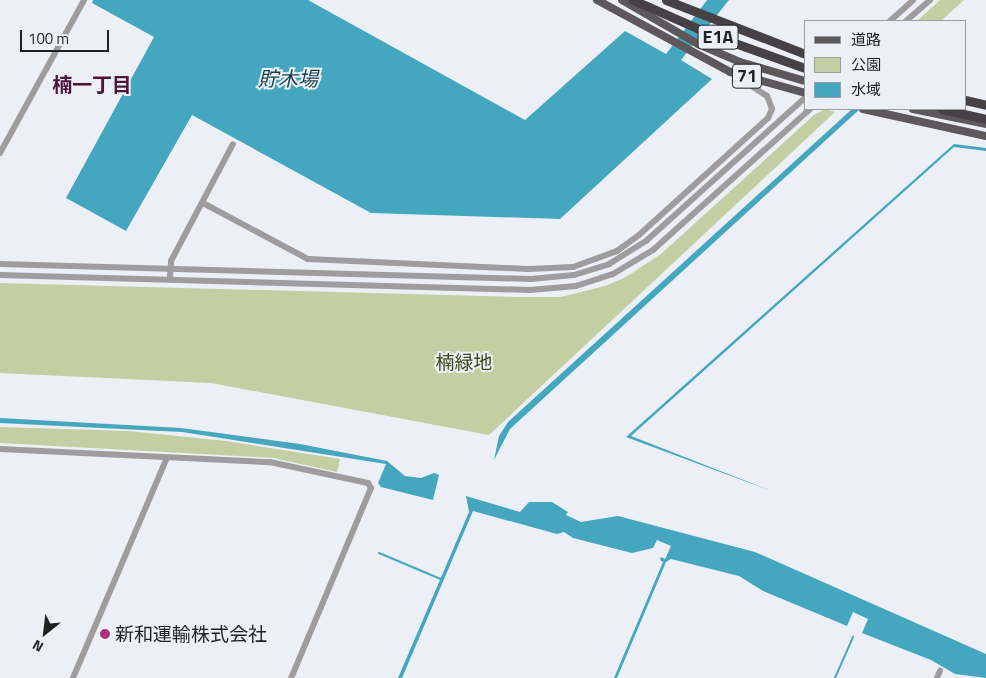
<!DOCTYPE html>
<html>
<head>
<meta charset="utf-8">
<style>
  body { margin:0 }
  #map { position:relative; width:986px; height:678px; overflow:hidden; background:#ecf0f6; font-family:"Titillium Web","Noto Sans JP",sans-serif }
  div>[style] { position:absolute }
  [style*='--x'] { left:calc(var(--x)*1px); top:calc(var(--y)*1px); width:calc(var(--w)*1px); rotate:calc(var(--a)*1deg) }
  .green>* { inset:0; background:#c3cfa2 }
  .water>* { inset:0; background:#45a7bf }
  .stream>* { height:2px; margin:-1px; padding:0 1px; transform-origin:1px; border-radius:1px; background:#45a7bf }
  .minor>* { height:6px; margin:-3px; padding:0 3px; transform-origin:3px; border-radius:3px; background:#9f9c9e }
  .major>* { height:8px; margin:-4px; padding:0 4px; transform-origin:4px; border-radius:4px; background:#5d585b }
  .highway>* { height:9px; margin:-4.5px; padding:0 4.5px; transform-origin:4.5px; border-radius:4.5px; background:#464144 }
  .dots>* { width:14px; height:14px; translate:-50% -50%; box-sizing:border-box; border:2px solid #ecf0f6; border-radius:50% }
  span { translate:-50% -50%; white-space:nowrap; text-align:center; line-height:1.15; -webkit-text-stroke:4px #ecf0f6; paint-order:stroke }
  .shield-label span { padding:1px 4px; background:#ecf0f6; border:1px solid; border-radius:4px; -webkit-text-stroke-width:0 }
  .shield-label { font-size:18px; color:#1f2123; font-weight:700 }
  .park-label { font-size:19px; color:#3d4712 }
  .poi-label { font-size:19px; color:#1f2123 }
  .left { translate:0 -50%; text-align:left }
  .water-label { font-size:20px; color:#15414c; font-style:italic }
  .neighbourhood-label { font-size:20px; color:#4e143c; font-weight:700 }
  .legend { position:absolute; left:804px; top:20px; width:162px; height:90px; box-sizing:border-box; background:#ecf0f6; border:1px solid #9a9da2; margin:0; padding:6px 9px; list-style:none; font-size:15px; color:#1f2123 }
  .legend li { display:flex; align-items:center; gap:10px; height:25px }
  .legend b { width:25px; border:1px solid #9a9da2 }
  .north { position:absolute; left:20px; top:608px; width:50px; height:50px; -webkit-text-stroke:4px #ecf0f6; paint-order:stroke; rotate:209deg; font-size:14px; font-weight:700; line-height:20px; text-align:center; color:#1f2123 }
  .north::after { content:''; display:block; margin:auto; width:18px; height:22px; background:#1f2123; clip-path:polygon(50% 0,100% 100%,50% 72%,0 100%) }
  .scale { position:absolute; left:20px; top:30px; width:89px; height:22px; box-sizing:border-box; border:2px solid #1f2123; border-top:0; padding-left:6px; font-size:15px; line-height:18px; white-space:nowrap; color:#1f2123; -webkit-text-stroke:4px #ecf0f6; paint-order:stroke }
</style>
</head>
<body>
<div id="map">
  <div class="green">
    <div style="clip-path:polygon(940px 0,964px 0,941px 21px,917px 21px)"></div>
    <div style="clip-path:polygon(825px 109px,835px 112px,489px 435px,211px 383px,0 373px,0 283px,519px 297px,561px 297px,605px 286px,626px 277px,661px 254px,814px 115px)"></div>
    <div style="clip-path:polygon(0 427px,129px 431px,226px 441px,340px 459px,337px 472px,273px 458px,0 443px)"></div>
  </div>
  <div class="water">
    <div style="clip-path:polygon(93px 0,308px 0,525px 120px,625px 31px,666px 54px,707px 0,729px 0,681px 60px,712px 79px,560px 219px,371px 213px,192px 115px,126px 231px,66px 198px,154px 37px,92px 3px)"></div>
    <div style="clip-path:polygon(852px 109px,860px 109px,510px 429px,494px 460px,499px 436px,508px 422px)"></div>
    <div style="clip-path:polygon(954px 144px,986px 148px,986px 151px,954px 147px,631px 436px,774px 492px,626px 437px)"></div>
    <div style="clip-path:polygon(0 418px,181px 428px,300px 444px,387px 461px,405px 476px,421px 478px,434px 473px,439px 475px,433px 500px,381px 487px,378px 483px,386px 464px,182px 432px,0 423px)"></div>
    <div style="clip-path:polygon(466px 496px,520px 512px,529px 502px,552px 502px,568px 512px,566px 515px,581px 522px,618px 516px,755px 552px,986px 654px,986px 678px,955px 674px,931px 660px,862px 633px,868px 619px,853px 612px,847px 626px,763px 591px,739px 576px,671px 559px,666px 562px,617px 678px,614px 678px,663px 562px,660px 560px,661px 557px,665px 559px,671px 546px,657px 540px,653px 548px,632px 553px,573px 538px,564px 532px,557px 534px,473px 511px,402px 678px,398px 678px,469px 512px)"></div>
  </div>
  <div class="stream">
    <div style="--x:379;--y:553;--w:67;--a:22.8"></div>
    <div style="--x:835;--y:678;--w:45;--a:-66.3"></div>
  </div>
  <div class="minor">
    <div style="--x:890;--y:21;--w:31;--a:-42"></div>
    <div style="--x:906;--y:21;--w:32;--a:-41"></div>
    <div style="--x:0;--y:153;--w:175;--a:-61.2"></div>
    <div style="--x:203;--y:203;--w:119;--a:28.1"></div>
    <div style="--x:308;--y:259;--w:220;--a:2.6"></div>
    <div style="--x:528;--y:269;--w:45;--a:-2.5"></div>
    <div style="--x:573;--y:267;--w:47;--a:-20"></div>
    <div style="--x:617;--y:251;--w:27;--a:-36"></div>
    <div style="--x:639;--y:235;--w:174;--a:-42.2"></div>
    <div style="--x:768;--y:118;--w:10;--a:-66"></div>
    <div style="--x:772;--y:109;--w:14;--a:-111"></div>
    <div style="--x:767;--y:96;--w:37;--a:-147"></div>
    <div style="--x:0;--y:264;--w:531;--a:1.62"></div>
    <div style="--x:531;--y:279;--w:43;--a:-5.3"></div>
    <div style="--x:574;--y:275;--w:37;--a:-17"></div>
    <div style="--x:609;--y:264;--w:44;--a:-31.9"></div>
    <div style="--x:646;--y:241;--w:214;--a:-42"></div>
    <div style="--x:0;--y:275;--w:530;--a:1.62"></div>
    <div style="--x:530;--y:290;--w:46;--a:-5"></div>
    <div style="--x:576;--y:286;--w:39;--a:-18"></div>
    <div style="--x:613;--y:274;--w:47;--a:-31"></div>
    <div style="--x:653;--y:250;--w:211;--a:-41.9"></div>
    <div style="--x:170;--y:277;--w:16;--a:-86"></div>
    <div style="--x:171;--y:261;--w:132;--a:-62.1"></div>
    <div style="--x:0;--y:449;--w:270;--a:2.8"></div>
    <div style="--x:270;--y:462;--w:100;--a:12.1"></div>
    <div style="--x:368;--y:483;--w:6;--a:59"></div>
    <div style="--x:371;--y:488;--w:206;--a:112.8"></div>
    <div style="--x:73;--y:678;--w:239;--a:-66.9"></div>
    <div style="--x:937;--y:678;--w:8;--a:-67"></div>
  </div>
  <div class="major">
    <div style="--x:597;--y:0;--w:151;--a:28.4"></div>
    <div style="--x:730;--y:72;--w:78;--a:15.6"></div>
    <div style="--x:622;--y:0;--w:88;--a:30.1"></div>
    <div style="--x:698;--y:44;--w:46;--a:23.2"></div>
    <div style="--x:740;--y:62;--w:68;--a:16.3"></div>
    <div style="--x:863;--y:109;--w:126;--a:12.4"></div>
    <div style="--x:913;--y:109;--w:75;--a:11.6"></div>
  </div>
  <div class="highway">
    <div style="--x:633;--y:0;--w:90;--a:23.7"></div>
    <div style="--x:715;--y:36;--w:96;--a:19.6"></div>
    <div style="--x:666;--y:0;--w:149;--a:21.2"></div>
    <div style="--x:965;--y:100;--w:22;--a:13"></div>
    <div style="--x:942;--y:109;--w:45;--a:12.8"></div>
  </div>
  <div class="dots">
    <div style="left:105px;top:634px;background:#a93085"></div>
  </div>
  <div class="shield-label">
    <span style="left:718px;top:37px">E1A</span>
    <span style="left:747px;top:76px">71</span>
  </div>
  <div class="park-label">
    <span style="left:464px;top:362px">楠緑地</span>
  </div>
  <div class="poi-label">
    <span class="left" style="left:115px;top:634px">新和運輸株式会社</span>
  </div>
  <div class="water-label">
    <span style="left:288px;top:78px">貯木場</span>
  </div>
  <div class="neighbourhood-label">
    <span style="left:92px;top:84px">楠一丁目</span>
  </div>
  <ul class="legend">
  <li><b style="height:6px;background:#5d585b"></b>道路</li>
  <li><b style="height:14px;background:#c3cfa2"></b>公園</li>
  <li><b style="height:14px;background:#45a7bf"></b>水域</li>
  </ul>
  <div class="north">N</div>
  <div class="scale">100 m</div>
</div>
</body>
</html>
